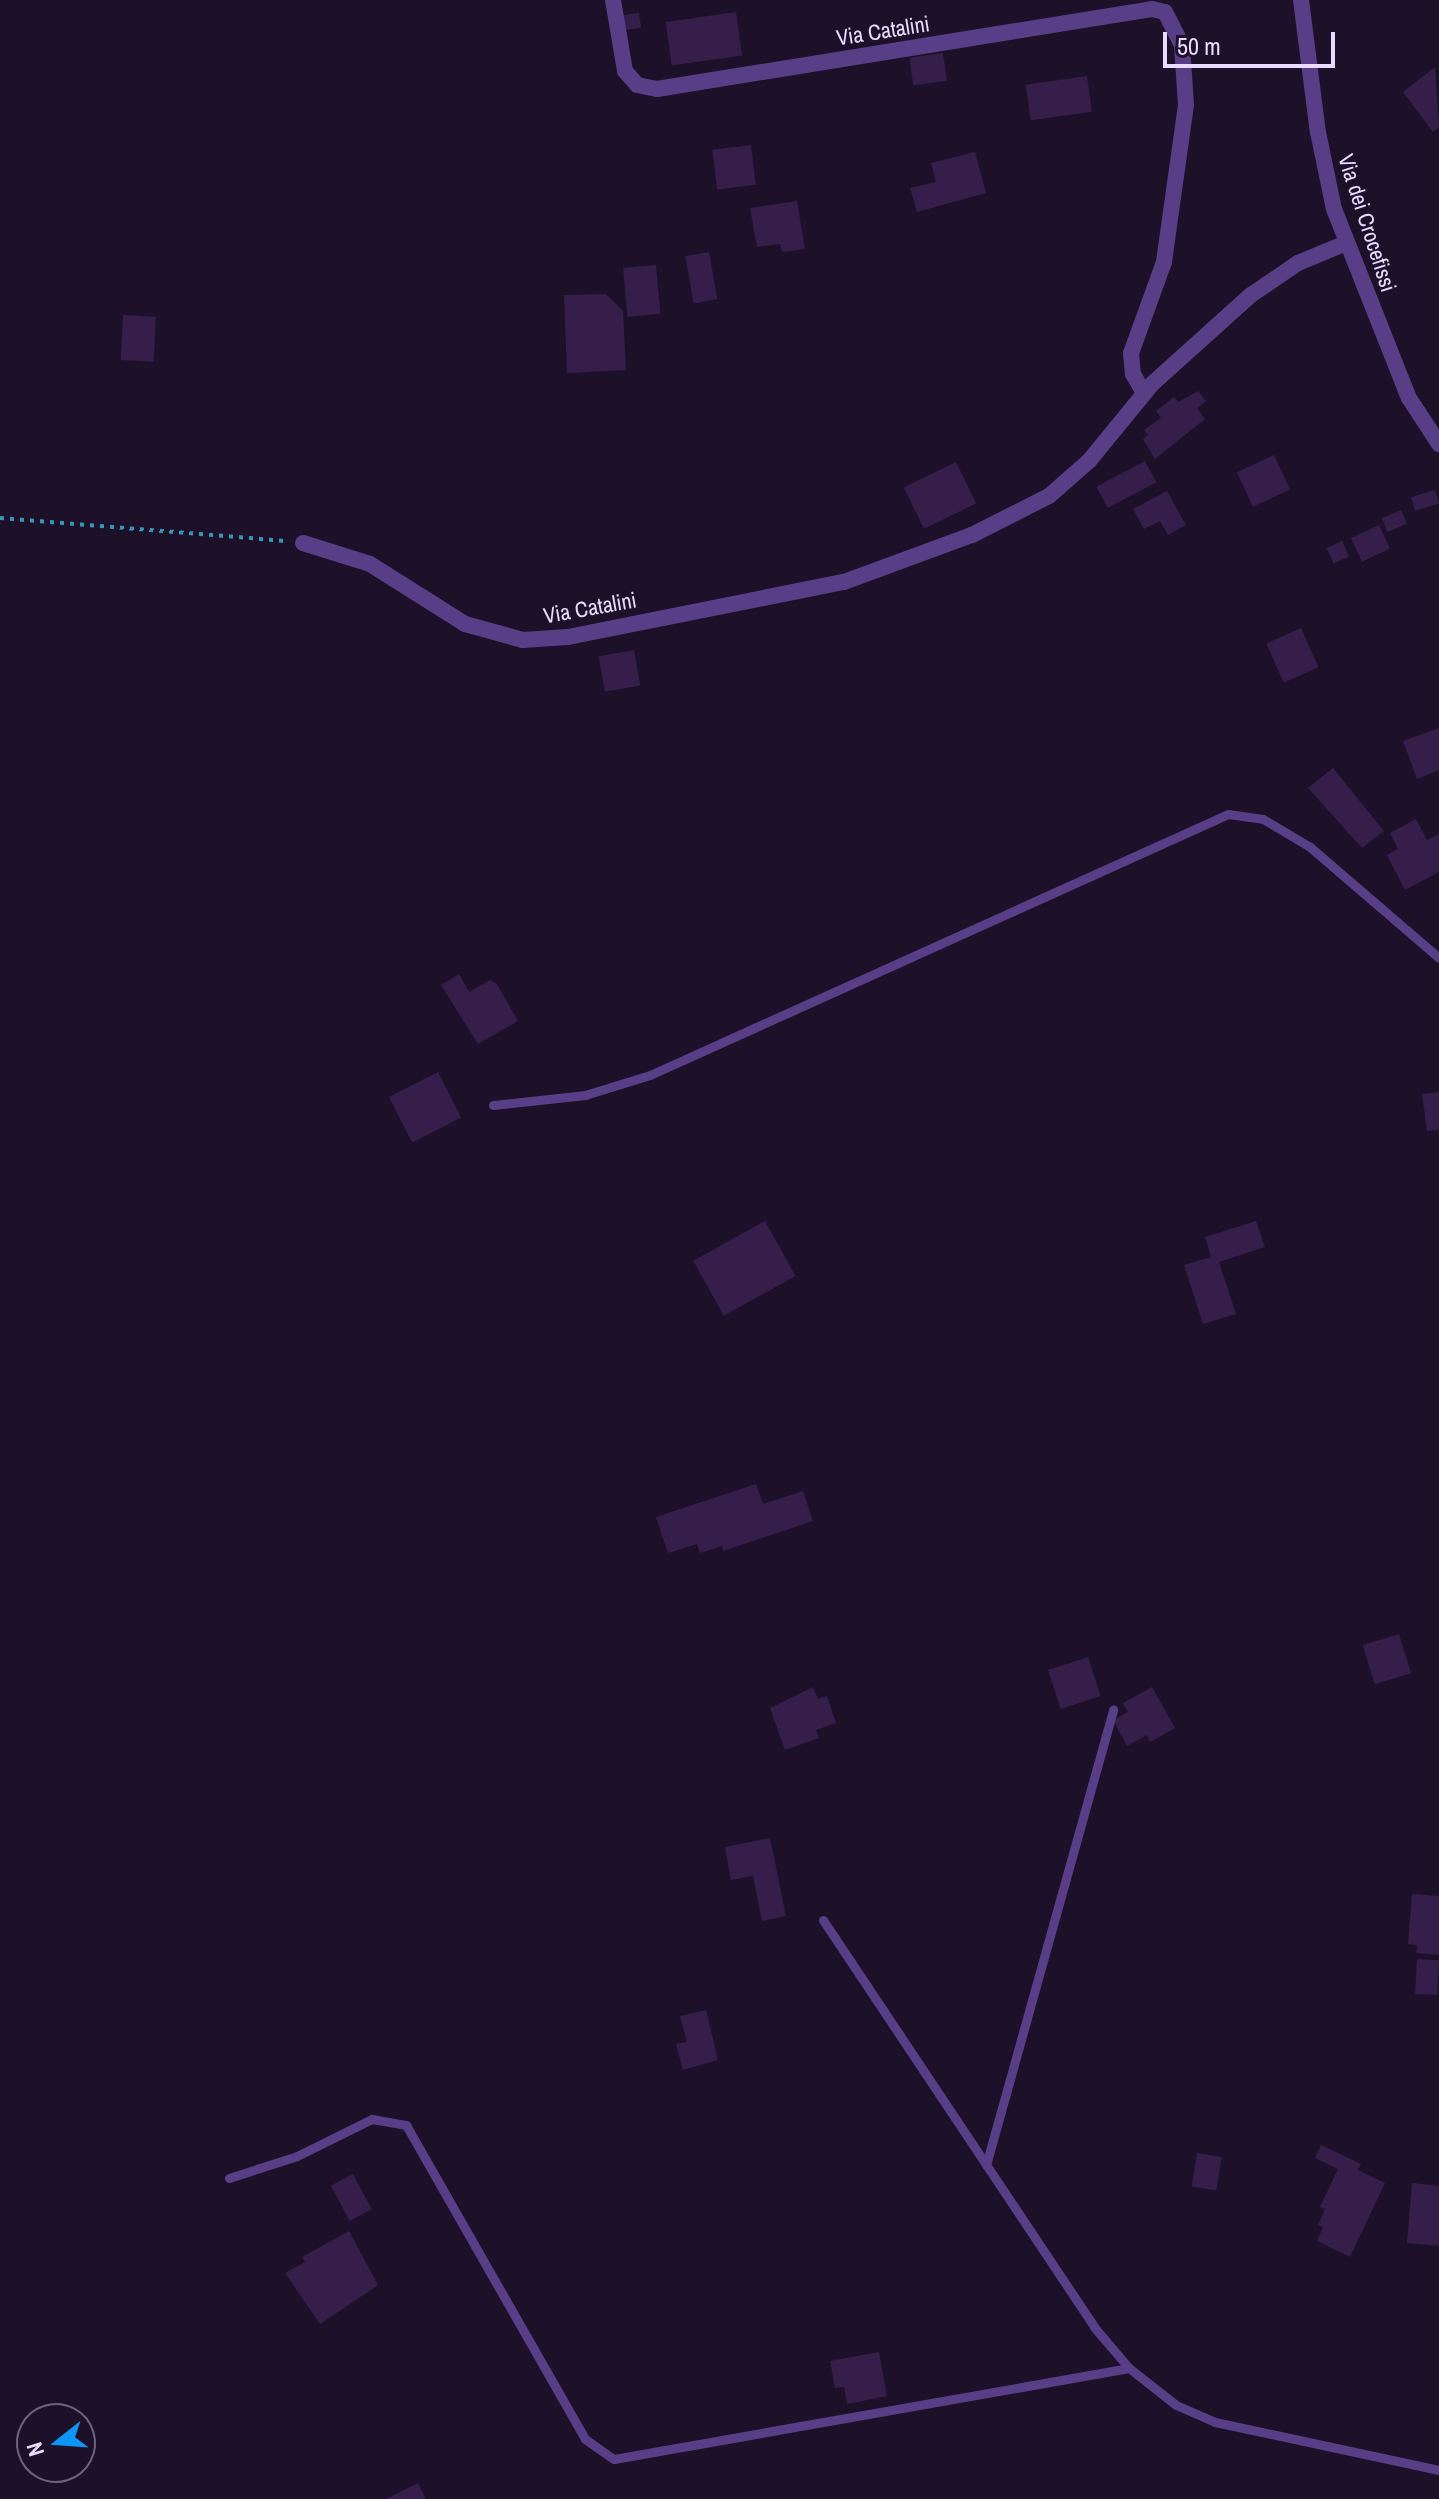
<!DOCTYPE html>
<html>
<head>
<meta charset="utf-8">
<style>
  body { margin:0 }
  #map { position:relative; width:1439px; height:2499px; overflow:hidden; background:#1d1129; font-family:"Archivo Narrow",sans-serif }
  div>[style] { position:absolute }
  [style*='--x'] { left:calc(var(--x)*1px); top:calc(var(--y)*1px); width:calc(var(--w)*1px); rotate:calc(var(--a)*1deg) }
  .building>* { inset:0; background:#351e4a; transform-origin:0 0 }
  .path>* { height:4px; margin-top:-2px; transform-origin:0; background:repeating-linear-gradient(90deg,#3596b8 0 4px,transparent 0 10px) }
  .service>* { height:9px; margin:-4.5px; padding:0 4.5px; transform-origin:4.5px; border-radius:4.5px; background:#583e87 }
  .minor>* { height:16px; margin:-8px; padding:0 8px; transform-origin:8px; border-radius:8px; background:#583e87 }
  span { translate:-50% -50%; white-space:nowrap; text-align:center; line-height:1.15; -webkit-text-stroke:7px #1d1129; paint-order:stroke }
  .street-label { font-size:22px; color:#eadbfe }
  .north { position:absolute; left:16px; top:2403px; width:80px; height:80px; box-sizing:border-box; background:#1d1129; border:2px solid #6f627e; border-radius:50%; rotate:253deg; font-size:22px; font-weight:700; line-height:32px; text-align:center; color:#eadbfe }
  .north::after { content:''; display:block; margin:auto; width:28px; height:36px; background:#0e96f7; clip-path:polygon(50% 0,100% 100%,50% 72%,0 100%) }
  .scale { position:absolute; left:1163px; top:32px; width:172px; height:36px; box-sizing:border-box; border:4px solid #eadbfe; border-top:0; padding-left:10px; font-size:24px; line-height:28px; white-space:nowrap; color:#eadbfe; -webkit-text-stroke:6px #1d1129; paint-order:stroke }
</style>
</head>
<body>
<div id="map">
  <div class="building">
    <div style="left:736px;top:12px;width:44px;height:71px;rotate:82deg"></div>
    <div style="left:639px;top:13px;width:15px;height:17px;rotate:82deg"></div>
    <div style="left:943px;top:53px;width:28px;height:34px;rotate:82deg"></div>
    <div style="clip-path:polygon(1435px 67px,1439px 127px,1433px 132px,1403px 92px)"></div>
    <div style="left:1087px;top:76px;width:36px;height:62px;rotate:82deg"></div>
    <div style="left:751px;top:145px;width:40px;height:39px;rotate:83deg"></div>
    <div style="clip-path:polygon(975px 152px,986px 193px,917px 212px,910px 188px,936px 182px,931px 163px)"></div>
    <div style="clip-path:polygon(797px 201px,805px 249px,782px 252px,780px 244px,757px 247px,750px 208px)"></div>
    <div style="left:709px;top:252px;width:48px;height:24px;rotate:80deg"></div>
    <div style="left:656px;top:265px;width:49px;height:33px;rotate:85deg"></div>
    <div style="clip-path:polygon(606px 294px,623px 311px,626px 370px,567px 373px,564px 295px)"></div>
    <div style="left:123px;top:315px;width:33px;height:45px;rotate:3deg"></div>
    <div style="clip-path:polygon(1198px 391px,1206px 401px,1197px 408px,1205px 419px,1155px 459px,1143px 439px,1148px 435px,1144px 430px,1161px 418px,1156px 411px,1174px 397px,1178px 402px)"></div>
    <div style="left:1274px;top:455px;width:38px;height:41px;rotate:65deg"></div>
    <div style="left:1145px;top:461px;width:24px;height:55px;rotate:62deg"></div>
    <div style="left:956px;top:462px;width:46px;height:58px;rotate:64deg"></div>
    <div style="left:1435px;top:490px;width:14px;height:25px;rotate:73deg"></div>
    <div style="clip-path:polygon(1167px 491px,1186px 525px,1168px 535px,1160px 521px,1144px 529px,1133px 509px)"></div>
    <div style="left:1401px;top:510px;width:15px;height:21px;rotate:67deg"></div>
    <div style="left:1379px;top:525px;width:26px;height:31px;rotate:65deg"></div>
    <div style="left:1342px;top:541px;width:17px;height:17px;rotate:65deg"></div>
    <div style="left:1301px;top:628px;width:43px;height:38px;rotate:66deg"></div>
    <div style="left:634px;top:650px;width:36px;height:36px;rotate:80deg"></div>
    <div style="clip-path:polygon(1439px 728px,1439px 770px,1417px 779px,1403px 741px)"></div>
    <div style="clip-path:polygon(1333px 768px,1384px 831px,1362px 848px,1308px 788px)"></div>
    <div style="clip-path:polygon(1416px 819px,1427px 840px,1439px 834px,1439px 872px,1405px 890px,1387px 855px,1398px 849px,1390px 833px)"></div>
    <div style="clip-path:polygon(459px 974px,469px 992px,490px 980px,497px 984px,518px 1021px,478px 1044px,441px 985px)"></div>
    <div style="left:438px;top:1072px;width:51px;height:55px;rotate:63deg"></div>
    <div style="clip-path:polygon(1439px 1092px,1439px 1130px,1427px 1131px,1422px 1094px)"></div>
    <div style="left:765px;top:1221px;width:63px;height:82px;rotate:61deg"></div>
    <div style="clip-path:polygon(1256px 1221px,1265px 1247px,1219px 1262px,1236px 1314px,1203px 1324px,1184px 1265px,1211px 1257px,1205px 1237px)"></div>
    <div style="clip-path:polygon(756px 1484px,763px 1504px,803px 1491px,813px 1521px,723px 1551px,722px 1546px,700px 1553px,697px 1544px,668px 1553px,656px 1517px)"></div>
    <div style="left:1399px;top:1634px;width:41px;height:38px;rotate:73deg"></div>
    <div style="left:1088px;top:1657px;width:41px;height:42px;rotate:72deg"></div>
    <div style="clip-path:polygon(813px 1687px,818px 1699px,827px 1696px,836px 1723px,816px 1730px,819px 1738px,785px 1750px,770px 1708px)"></div>
    <div style="clip-path:polygon(1152px 1687px,1175px 1728px,1150px 1742px,1147px 1735px,1127px 1746px,1113px 1720px,1128px 1712px,1123px 1703px)"></div>
    <div style="clip-path:polygon(770px 1838px,786px 1916px,762px 1921px,753px 1876px,731px 1880px,725px 1847px)"></div>
    <div style="clip-path:polygon(1412px 1894px,1439px 1896px,1439px 1955px,1416px 1953px,1417px 1945px,1408px 1944px)"></div>
    <div style="left:1417px;top:1959px;width:22px;height:35px;rotate:3deg"></div>
    <div style="clip-path:polygon(706px 2010px,718px 2060px,683px 2070px,676px 2044px,687px 2042px,680px 2016px)"></div>
    <div style="clip-path:polygon(1321px 2145px,1361px 2164px,1358px 2170px,1385px 2183px,1350px 2257px,1317px 2241px,1323px 2227px,1318px 2225px,1325px 2209px,1320px 2207px,1338px 2169px,1315px 2158px)"></div>
    <div style="left:1197px;top:2153px;width:25px;height:34px;rotate:9deg"></div>
    <div style="left:353px;top:2174px;width:40px;height:25px;rotate:62deg"></div>
    <div style="clip-path:polygon(1412px 2183px,1439px 2186px,1439px 2246px,1407px 2243px)"></div>
    <div style="clip-path:polygon(349px 2231px,378px 2285px,320px 2324px,285px 2273px,305px 2262px,302px 2257px)"></div>
    <div style="clip-path:polygon(879px 2352px,887px 2396px,847px 2404px,844px 2387px,835px 2388px,830px 2361px)"></div>
    <div style="clip-path:polygon(418px 2483px,426px 2499px,386px 2499px)"></div>
  </div>
  <div class="path">
    <div style="--x:0;--y:518;--w:286;--a:4.6"></div>
  </div>
  <div class="service">
    <div style="--x:493;--y:1105;--w:93;--a:-6.2"></div>
    <div style="--x:585;--y:1095;--w:68;--a:-17.1"></div>
    <div style="--x:650;--y:1075;--w:634;--a:-24.3"></div>
    <div style="--x:1228;--y:814;--w:35;--a:8"></div>
    <div style="--x:1263;--y:819;--w:55;--a:30.8"></div>
    <div style="--x:1310;--y:847;--w:170;--a:40.7"></div>
    <div style="--x:823;--y:1920;--w:489;--a:56.3"></div>
    <div style="--x:1094;--y:2327;--w:54;--a:49.5"></div>
    <div style="--x:1129;--y:2368;--w:60;--a:38.2"></div>
    <div style="--x:1176;--y:2405;--w:43;--a:23.6"></div>
    <div style="--x:1215;--y:2422;--w:229;--a:12.1"></div>
    <div style="--x:986;--y:2165;--w:473;--a:-74.4"></div>
    <div style="--x:229;--y:2178;--w:71;--a:-17.9"></div>
    <div style="--x:297;--y:2156;--w:84;--a:-26.3"></div>
    <div style="--x:372;--y:2119;--w:35;--a:10"></div>
    <div style="--x:406;--y:2125;--w:361;--a:60.3"></div>
    <div style="--x:585;--y:2439;--w:35;--a:35"></div>
    <div style="--x:614;--y:2459;--w:523;--a:-10.02"></div>
  </div>
  <div class="minor">
    <div style="--x:613;--y:0;--w:72;--a:80.4"></div>
    <div style="--x:625;--y:71;--w:18;--a:49"></div>
    <div style="--x:637;--y:85;--w:20;--a:11"></div>
    <div style="--x:657;--y:89;--w:501;--a:-9.18"></div>
    <div style="--x:1152;--y:9;--w:13;--a:13"></div>
    <div style="--x:1165;--y:12;--w:37;--a:63"></div>
    <div style="--x:1182;--y:45;--w:60;--a:86.2"></div>
    <div style="--x:1186;--y:105;--w:159;--a:98"></div>
    <div style="--x:1164;--y:262;--w:97;--a:109.9"></div>
    <div style="--x:1131;--y:353;--w:21;--a:85"></div>
    <div style="--x:1133;--y:374;--w:22;--a:60"></div>
    <div style="--x:1301;--y:0;--w:133;--a:82.7"></div>
    <div style="--x:1318;--y:132;--w:79;--a:78.3"></div>
    <div style="--x:1334;--y:209;--w:203;--a:68.4"></div>
    <div style="--x:1409;--y:398;--w:55;--a:56.9"></div>
    <div style="--x:303;--y:543;--w:70;--a:17.4"></div>
    <div style="--x:370;--y:564;--w:112;--a:32.3"></div>
    <div style="--x:465;--y:624;--w:60;--a:15.4"></div>
    <div style="--x:523;--y:640;--w:45;--a:-3.8"></div>
    <div style="--x:568;--y:637;--w:281;--a:-11.3"></div>
    <div style="--x:844;--y:582;--w:136;--a:-20.2"></div>
    <div style="--x:972;--y:535;--w:86;--a:-26.9"></div>
    <div style="--x:1049;--y:496;--w:53;--a:-41.2"></div>
    <div style="--x:1089;--y:461;--w:99;--a:-50.7"></div>
    <div style="--x:1152;--y:384;--w:133;--a:-42"></div>
    <div style="--x:1251;--y:295;--w:57;--a:-34.2"></div>
    <div style="--x:1298;--y:263;--w:52;--a:-22.6"></div>
  </div>
  <div class="street-label">
    <span style="left:883px;top:31px;rotate:-9deg">Via Catalini</span>
    <span style="left:1367px;top:223px;rotate:72deg">Via dei Crocefissi</span>
    <span style="left:590px;top:608px;rotate:-10deg">Via Catalini</span>
  </div>
  <div class="north">N</div>
  <div class="scale">50 m</div>
</div>
</body>
</html>
